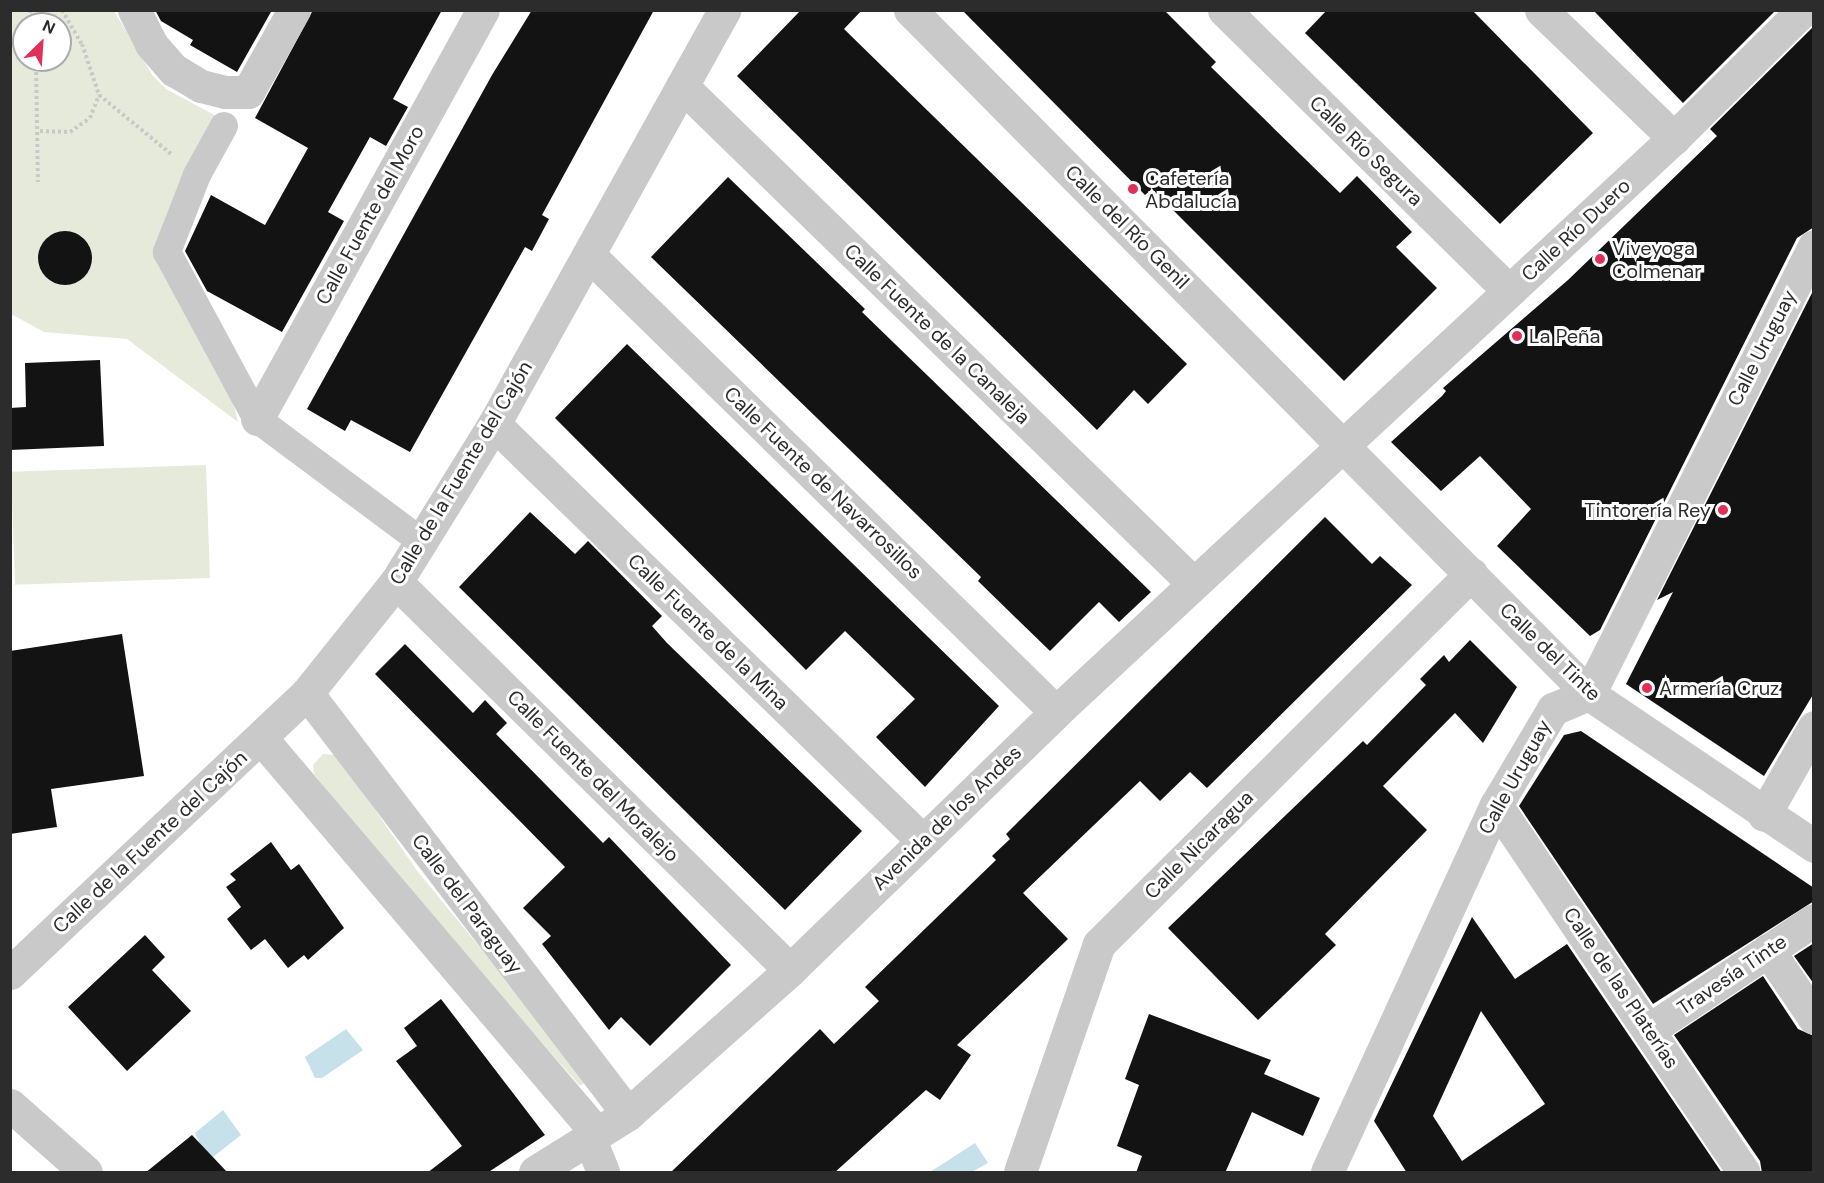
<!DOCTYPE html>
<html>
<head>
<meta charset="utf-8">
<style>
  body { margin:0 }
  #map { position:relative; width:1824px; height:1183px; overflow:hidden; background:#fff; font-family:"DM Sans",sans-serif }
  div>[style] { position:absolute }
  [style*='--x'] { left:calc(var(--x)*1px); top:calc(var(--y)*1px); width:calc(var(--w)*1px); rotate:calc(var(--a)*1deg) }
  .green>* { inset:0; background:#e5eada; transform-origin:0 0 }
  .water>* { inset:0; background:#c6e1ea }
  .building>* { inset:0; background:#131313 }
  .round { border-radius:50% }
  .path>* { height:4px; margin-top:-2px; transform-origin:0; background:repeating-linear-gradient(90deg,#c9c9c9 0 3px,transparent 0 6px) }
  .pedestrian>* { height:28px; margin:-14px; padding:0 14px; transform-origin:14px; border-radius:14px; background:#c9c9c9 }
  .minor>* { height:33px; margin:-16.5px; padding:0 16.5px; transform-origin:16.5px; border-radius:16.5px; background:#c9c9c9 }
  .dots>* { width:16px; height:16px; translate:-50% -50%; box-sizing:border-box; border:3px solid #fff; border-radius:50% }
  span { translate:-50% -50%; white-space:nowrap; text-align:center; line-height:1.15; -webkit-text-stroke:6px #fff; paint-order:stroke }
  .street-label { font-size:20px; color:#2c2c2c }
  .poi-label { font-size:20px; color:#2c2c2c }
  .left { translate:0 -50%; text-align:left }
  .right { translate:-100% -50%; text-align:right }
  .frame { position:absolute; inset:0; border:12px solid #2c2c2c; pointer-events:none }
  .north { position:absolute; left:12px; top:12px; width:60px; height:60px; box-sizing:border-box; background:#fff; border:2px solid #ababab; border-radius:50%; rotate:25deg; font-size:16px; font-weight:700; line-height:24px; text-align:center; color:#2c2c2c }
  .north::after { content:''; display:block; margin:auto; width:21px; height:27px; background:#e13058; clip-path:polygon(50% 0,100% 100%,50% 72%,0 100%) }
</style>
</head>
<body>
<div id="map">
  <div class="green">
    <div style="clip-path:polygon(evenodd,10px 11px,114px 11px,153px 76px,166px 89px,216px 116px,172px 258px,228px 382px,238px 422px,127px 339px,44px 332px,11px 314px,10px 11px,24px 24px,60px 24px,60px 60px,24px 60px,24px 24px)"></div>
    <div style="left:206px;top:465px;width:113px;height:195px;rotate:88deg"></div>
    <div style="clip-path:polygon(323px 754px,337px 755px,418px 872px,589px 1080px,580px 1086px,406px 888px,314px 774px,313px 765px)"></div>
  </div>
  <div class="water">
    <div style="clip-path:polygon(346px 1029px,363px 1050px,322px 1078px,315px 1078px,305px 1057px)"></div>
    <div style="clip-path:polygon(223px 1110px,241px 1135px,213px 1157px,205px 1155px,195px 1133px)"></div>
    <div style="clip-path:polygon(975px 1143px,988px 1163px,972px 1172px,930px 1172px)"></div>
  </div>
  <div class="building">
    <div style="clip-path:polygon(155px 10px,272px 10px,237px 72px,190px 45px,193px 40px,161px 21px)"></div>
    <div style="clip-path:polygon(313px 10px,442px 10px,393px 99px,408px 107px,386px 146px,370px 137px,328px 212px,344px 221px,282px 332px,207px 291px,185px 251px,211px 195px,265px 225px,308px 148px,255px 118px)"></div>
    <div style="clip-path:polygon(532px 10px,654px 10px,542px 215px,549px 219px,532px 251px,525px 247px,410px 452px,351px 420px,345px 431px,307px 409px,492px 75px)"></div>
    <div style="clip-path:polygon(801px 10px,862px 10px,844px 29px,1187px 364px,1148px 404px,1134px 390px,1097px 430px,737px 76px)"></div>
    <div style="clip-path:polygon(962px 10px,1164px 10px,1216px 62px,1211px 67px,1340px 193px,1357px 176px,1412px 232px,1396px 247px,1437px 288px,1344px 381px,1152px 189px,1145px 195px)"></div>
    <div style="clip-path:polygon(1327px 10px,1472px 10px,1593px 133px,1500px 224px,1305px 33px)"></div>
    <div style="clip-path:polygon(1593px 10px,1776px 10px,1683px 103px)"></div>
    <div style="clip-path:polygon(1814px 26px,1814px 227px,1797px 238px,1600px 630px,1590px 636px,1497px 546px,1531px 509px,1480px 456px,1441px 491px,1391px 442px,1442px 396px,1446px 391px,1443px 388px,1568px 280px,1717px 136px,1710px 129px)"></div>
    <div style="clip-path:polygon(728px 177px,865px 309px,862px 312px,1151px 592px,1119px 622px,1099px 602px,1050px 651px,978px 581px,981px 577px,651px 257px)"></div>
    <div class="round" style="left:38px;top:231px;width:54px;height:54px"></div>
    <div style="clip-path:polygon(1814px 289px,1814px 693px,1764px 776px,1626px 684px,1673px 592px,1657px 600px)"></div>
    <div style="clip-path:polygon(627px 344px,999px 706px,925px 787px,876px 737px,915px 699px,845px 631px,806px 670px,555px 418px)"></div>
    <div style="clip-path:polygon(100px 360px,104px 446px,10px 450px,10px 408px,26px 407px,25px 363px)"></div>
    <div style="clip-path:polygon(530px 512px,575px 554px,588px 541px,662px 616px,652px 626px,667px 643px,862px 831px,785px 910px,459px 587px)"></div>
    <div style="clip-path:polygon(1325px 517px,1372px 564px,1380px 556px,1412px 585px,1207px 788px,1190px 772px,1160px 801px,1140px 781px,1023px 893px,1068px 939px,957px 1045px,971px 1055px,940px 1100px,926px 1090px,834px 1173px,670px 1173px,820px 1029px,834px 1044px,879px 1001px,865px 987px,996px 860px,992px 856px,1010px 839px,1006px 834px)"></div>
    <div style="clip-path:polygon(122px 634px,144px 776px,51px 789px,57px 827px,10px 834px,10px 651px)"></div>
    <div style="clip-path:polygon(1470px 640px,1517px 687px,1483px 743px,1455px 713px,1383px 786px,1427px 830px,1325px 934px,1336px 945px,1258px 1020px,1168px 928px,1363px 741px,1367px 745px,1426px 685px,1420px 679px,1444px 655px,1449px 662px)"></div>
    <div style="clip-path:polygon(405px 644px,473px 713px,485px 700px,507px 723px,496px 734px,603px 843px,609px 837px,731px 965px,650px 1046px,621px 1017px,609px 1030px,542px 944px,551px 936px,523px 908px,565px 867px,375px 674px)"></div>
    <div style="clip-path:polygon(1581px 731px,1814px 888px,1814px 901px,1653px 1004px,1519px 806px,1564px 735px)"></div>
    <div style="clip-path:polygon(271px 842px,291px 870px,299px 864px,344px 928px,308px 960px,304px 955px,288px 968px,265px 939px,251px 950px,227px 919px,241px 907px,226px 887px,236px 880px,230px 874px)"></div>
    <div style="clip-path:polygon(evenodd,1472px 917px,1515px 979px,1567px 944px,1722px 1173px,1407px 1173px,1374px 1121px,1472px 917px,1481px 1011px,1545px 1104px,1462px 1161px,1433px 1116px,1481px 1011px)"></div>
    <div style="clip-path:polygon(145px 935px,165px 957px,152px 970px,191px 1011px,127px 1071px,68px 1007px)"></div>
    <div style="clip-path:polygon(1814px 943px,1814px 984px,1794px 956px)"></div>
    <div style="clip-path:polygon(1763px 976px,1798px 1029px,1814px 1036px,1814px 1173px,1762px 1173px,1760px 1161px,1674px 1035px)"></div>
    <div style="clip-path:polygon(441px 999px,545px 1135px,487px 1173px,427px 1173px,462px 1146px,396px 1061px,417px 1046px,404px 1028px)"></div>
    <div style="clip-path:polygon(1149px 1014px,1271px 1060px,1264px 1074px,1320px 1098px,1303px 1136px,1252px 1112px,1225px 1173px,1136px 1173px,1142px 1156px,1117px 1146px,1139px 1085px,1125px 1079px)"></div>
    <div style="clip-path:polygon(192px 1135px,228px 1173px,145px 1173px)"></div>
  </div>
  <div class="path">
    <div style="--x:30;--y:10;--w:15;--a:74"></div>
    <div style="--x:62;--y:10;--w:39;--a:60"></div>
    <div style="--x:82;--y:44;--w:54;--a:71.6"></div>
    <div style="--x:99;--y:95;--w:93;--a:39.3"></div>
    <div style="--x:36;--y:60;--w:122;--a:89.1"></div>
    <div style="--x:40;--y:131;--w:30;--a:2"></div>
    <div style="--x:70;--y:132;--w:24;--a:-35"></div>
    <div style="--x:90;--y:118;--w:25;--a:-69"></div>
  </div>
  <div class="pedestrian">
    <div style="--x:224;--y:126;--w:56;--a:118.9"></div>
    <div style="--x:197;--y:175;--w:83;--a:111.3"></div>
    <div style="--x:167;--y:252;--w:190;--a:61.7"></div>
    <div style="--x:257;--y:419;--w:206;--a:36.7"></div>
  </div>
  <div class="minor">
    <div style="--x:134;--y:10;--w:38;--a:63"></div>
    <div style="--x:151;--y:44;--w:35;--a:49"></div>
    <div style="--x:174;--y:70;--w:31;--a:31"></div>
    <div style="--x:201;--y:86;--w:25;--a:14"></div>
    <div style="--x:225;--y:92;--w:23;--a:0"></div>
    <div style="--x:248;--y:92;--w:94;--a:-60.7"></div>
    <div style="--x:910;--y:10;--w:964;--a:45.21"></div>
    <div style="--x:1589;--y:694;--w:272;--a:34"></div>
    <div style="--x:1224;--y:10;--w:400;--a:44.6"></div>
    <div style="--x:1541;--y:10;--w:185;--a:43.9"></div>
    <div style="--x:682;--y:86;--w:713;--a:44.2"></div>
    <div style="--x:589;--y:255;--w:653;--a:44.38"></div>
    <div style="--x:257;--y:419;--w:467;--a:-61.1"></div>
    <div style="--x:494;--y:424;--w:597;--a:44.19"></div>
    <div style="--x:396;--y:582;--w:553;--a:44.56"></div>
    <div style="--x:307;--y:693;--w:529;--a:52.68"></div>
    <div style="--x:261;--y:738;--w:517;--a:49.63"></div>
    <div style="--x:1496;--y:805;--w:443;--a:56"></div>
    <div style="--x:1764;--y:815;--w:101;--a:-60.4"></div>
    <div style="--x:1768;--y:950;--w:82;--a:55.9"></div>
    <div style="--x:10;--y:973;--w:408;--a:-43.3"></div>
    <div style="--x:307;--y:693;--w:142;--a:-51.3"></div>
    <div style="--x:396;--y:582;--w:186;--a:-58.2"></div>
    <div style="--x:494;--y:424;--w:474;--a:-60.9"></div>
    <div style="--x:1650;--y:1029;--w:197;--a:-33.6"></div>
    <div style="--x:10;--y:1105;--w:101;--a:41.4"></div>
    <div style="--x:589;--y:1137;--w:38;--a:68"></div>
    <div style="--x:535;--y:1172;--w:110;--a:-31.9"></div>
    <div style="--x:628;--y:1114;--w:217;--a:-41.6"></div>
    <div style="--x:790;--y:970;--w:371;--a:-44.1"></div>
    <div style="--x:1056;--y:712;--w:843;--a:-42.89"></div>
    <div style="--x:1674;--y:138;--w:182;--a:-44.8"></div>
    <div style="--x:1020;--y:1172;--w:241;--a:-70.9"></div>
    <div style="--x:1099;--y:944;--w:525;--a:-44.85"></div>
    <div style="--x:1327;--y:1172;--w:404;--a:-65.3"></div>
    <div style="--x:1496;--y:805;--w:112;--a:-59.3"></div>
    <div style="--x:1553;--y:709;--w:39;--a:-23"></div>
    <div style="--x:1589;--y:694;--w:501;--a:-63.33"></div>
  </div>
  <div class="dots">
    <div style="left:1133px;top:189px;background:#e13058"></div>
    <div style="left:1600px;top:259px;background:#e13058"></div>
    <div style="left:1517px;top:336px;background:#e13058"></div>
    <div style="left:1723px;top:510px;background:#e13058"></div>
    <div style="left:1647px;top:688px;background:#e13058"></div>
  </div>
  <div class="street-label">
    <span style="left:1366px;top:151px;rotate:44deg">Calle Río Segura</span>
    <span style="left:370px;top:215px;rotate:-61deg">Calle Fuente del Moro</span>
    <span style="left:1127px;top:227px;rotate:45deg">Calle del Río Genil</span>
    <span style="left:1576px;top:230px;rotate:-43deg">Calle Río Duero</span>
    <span style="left:937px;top:334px;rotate:44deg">Calle Fuente de la Canaleja</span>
    <span style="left:1762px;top:348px;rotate:-63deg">Calle Uruguay</span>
    <span style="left:461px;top:473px;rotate:-59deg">Calle de la Fuente del Cajón</span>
    <span style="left:823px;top:483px;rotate:44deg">Calle Fuente de Navarrosillos</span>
    <span style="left:708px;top:632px;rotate:44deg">Calle Fuente de la Mina</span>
    <span style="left:1550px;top:652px;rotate:44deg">Calle del Tinte</span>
    <span style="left:593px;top:776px;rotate:45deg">Calle Fuente del Moralejo</span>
    <span style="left:1515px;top:777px;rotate:-61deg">Calle Uruguay</span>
    <span style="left:947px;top:818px;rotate:-44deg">Avenida de los Andes</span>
    <span style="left:150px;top:842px;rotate:-43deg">Calle de la Fuente del Cajón</span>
    <span style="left:1199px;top:845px;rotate:-45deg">Calle Nicaragua</span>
    <span style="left:467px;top:904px;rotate:53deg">Calle del Paraguay</span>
    <span style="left:1732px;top:975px;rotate:-34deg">Travesía Tinte</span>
    <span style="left:1621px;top:988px;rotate:56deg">Calle de las Platerías</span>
  </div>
  <div class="poi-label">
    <span class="left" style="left:1145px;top:190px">Cafetería<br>Abdalucía</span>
    <span class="left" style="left:1612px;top:260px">Viveyoga<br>Colmenar</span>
    <span class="left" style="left:1529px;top:336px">La Peña</span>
    <span class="right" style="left:1711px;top:510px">Tintorería Rey</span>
    <span class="left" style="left:1659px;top:688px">Armería Cruz</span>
  </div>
  <div class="frame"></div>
  <div class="north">N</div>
</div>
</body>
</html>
